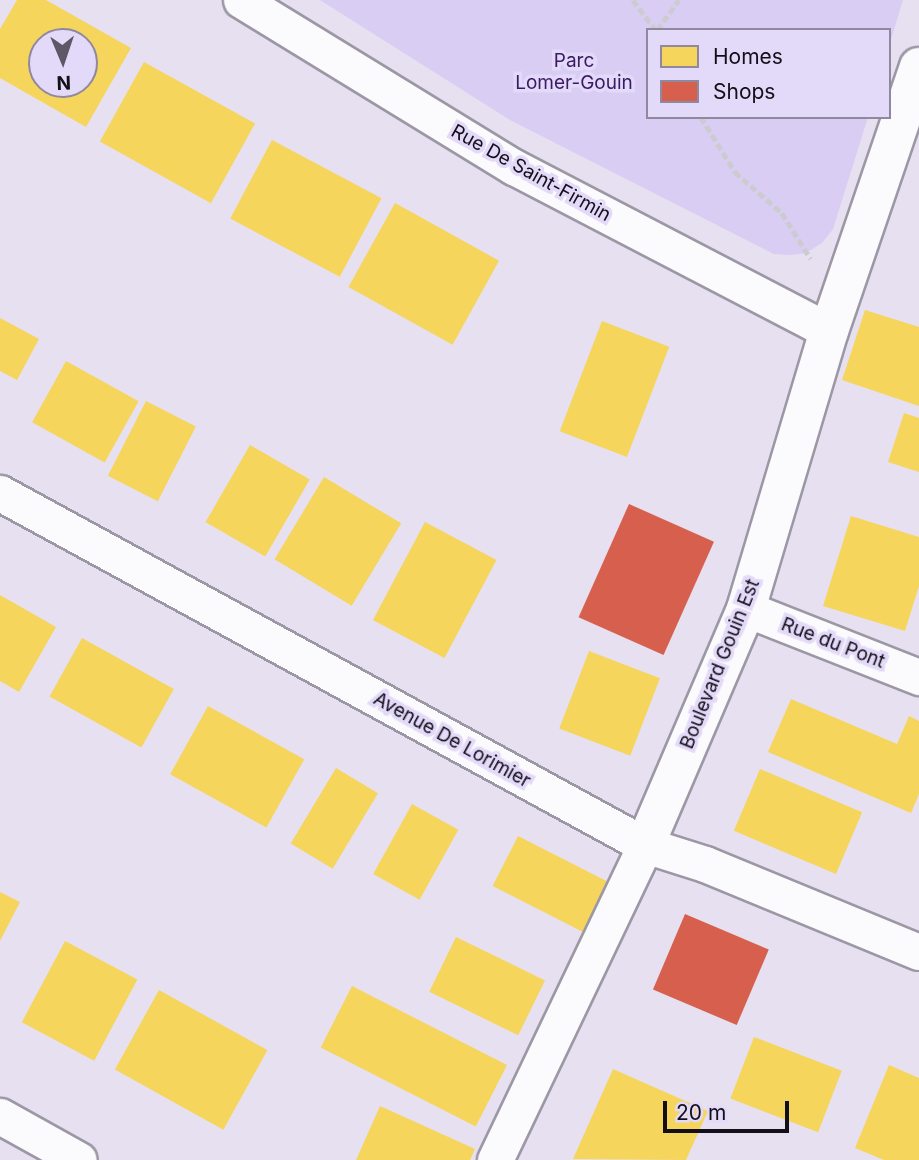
<!DOCTYPE html>
<html>
<head>
<meta charset="utf-8">
<style>
  body { margin:0 }
  #map { position:relative; width:919px; height:1160px; overflow:hidden; background:#e6e0f1; font-family:Inter,sans-serif }
  div>[style] { position:absolute }
  [style*='--x'] { left:calc(var(--x)*1px); top:calc(var(--y)*1px); width:calc(var(--w)*1px); rotate:calc(var(--a)*1deg) }
  .green>* { inset:0; background:#d9cdf3 }
  .homes>* { inset:0; background:#f6d55c; transform-origin:0 0 }
  .shops>* { inset:0; background:#d6604d; transform-origin:0 0 }
  .path>* { height:4.5px; margin-top:-2.25px; transform-origin:0; background:repeating-linear-gradient(90deg,#ccccd0 0 7px,transparent 0 10.5px) }
  .roads { filter:drop-shadow(2px 0 #9c97a4) drop-shadow(-2px 0 #9c97a4) drop-shadow(0 2px #9c97a4) drop-shadow(0 -2px #9c97a4) }
  .minor>* { height:35px; margin:-17.5px; padding:0 17.5px; transform-origin:17.5px; border-radius:17.5px; background:#fbfafd }
  .tertiary>* { height:38px; margin:-19px; padding:0 19px; transform-origin:19px; border-radius:19px; background:#fbfafd }
  span { translate:-50% -50%; white-space:nowrap; text-align:center; line-height:1.15; -webkit-text-stroke:7px #e3d9f8; paint-order:stroke }
  .park-label { font-size:19px; color:#3b1a64 }
  .street-label { font-size:19px; color:#130f19 }
  .legend { position:absolute; left:646px; top:28px; width:245px; height:91px; box-sizing:border-box; background:#e3d9f8; border:2px solid #90889f; margin:0; padding:9px 12px; list-style:none; font-size:21px; color:#130f19 }
  .legend li { display:flex; align-items:center; gap:14px; height:35px }
  .legend b { width:35px; border:2px solid #90889f }
  .north { position:absolute; left:28px; top:28px; width:70px; height:70px; box-sizing:border-box; background:#e3d9f8; border:2px solid #90889f; border-radius:50%; rotate:178deg; font-size:19px; font-weight:700; line-height:28px; text-align:center; color:#130f19 }
  .north::after { content:''; display:block; margin:auto; width:24px; height:32px; background:#5d5865; clip-path:polygon(50% 0,100% 100%,50% 72%,0 100%) }
  .scale { position:absolute; left:663px; top:1101px; width:126px; height:32px; box-sizing:border-box; border:4px solid #130f19; border-top:0; padding-left:9px; font-size:21px; line-height:24px; white-space:nowrap; color:#130f19; -webkit-text-stroke:5px #e3d9f8; paint-order:stroke }
</style>
</head>
<body>
<div id="map">
  <div class="green">
    <div style="clip-path:polygon(320px 0,903px 0,889px 46px,889px 30px,648px 30px,648px 117px,868px 117px,833px 229px,822px 243px,806px 253px,790px 255px,774px 254px,510px 120px)"></div>
  </div>
  <div class="homes">
    <div style="clip-path:polygon(evenodd,17px 0,46px 0,131px 48px,86px 127px,0 78px,0 29px,17px 0,42px 42px,84px 42px,84px 84px,42px 84px,42px 42px)"></div>
    <div style="left:144px;top:62px;width:127px;height:91px;rotate:29deg"></div>
    <div style="left:272px;top:140px;width:124px;height:89px;rotate:28deg"></div>
    <div style="left:395px;top:203px;width:119px;height:96px;rotate:29deg"></div>
    <div style="clip-path:polygon(865px 310px,919px 327px,919px 406px,842px 380px)"></div>
    <div style="clip-path:polygon(0 318px,39px 339px,17px 380px,0 371px)"></div>
    <div style="left:602px;top:321px;width:72px;height:118px;rotate:21deg"></div>
    <div style="left:66px;top:361px;width:83px;height:70px;rotate:29deg"></div>
    <div style="left:146px;top:401px;width:56px;height:84px;rotate:27deg"></div>
    <div style="clip-path:polygon(904px 413px,919px 418px,919px 472px,888px 462px)"></div>
    <div style="left:250px;top:445px;width:69px;height:89px;rotate:30deg"></div>
    <div style="left:324px;top:477px;width:90px;height:96px;rotate:31deg"></div>
    <div style="clip-path:polygon(851px 516px,919px 537px,919px 586px,905px 631px,823px 606px)"></div>
    <div style="left:425px;top:522px;width:81px;height:111px;rotate:28deg"></div>
    <div style="clip-path:polygon(0 595px,56px 627px,19px 692px,0 681px)"></div>
    <div style="left:82px;top:638px;width:105px;height:67px;rotate:29deg"></div>
    <div style="left:589px;top:651px;width:76px;height:83px;rotate:21deg"></div>
    <div style="clip-path:polygon(791px 699px,897px 744px,909px 716px,919px 721px,919px 794px,911px 813px,768px 752px)"></div>
    <div style="left:208px;top:706px;width:110px;height:78px;rotate:29deg"></div>
    <div style="left:336px;top:768px;width:49px;height:88px;rotate:31deg"></div>
    <div style="left:760px;top:769px;width:111px;height:67px;rotate:23deg"></div>
    <div style="left:412px;top:804px;width:53px;height:80px;rotate:29deg"></div>
    <div style="left:518px;top:836px;width:102px;height:56px;rotate:27deg"></div>
    <div style="clip-path:polygon(0 892px,20px 902px,0 941px)"></div>
    <div style="left:456px;top:937px;width:99px;height:61px;rotate:26deg"></div>
    <div style="left:65px;top:941px;width:82px;height:92px;rotate:28deg"></div>
    <div style="left:352px;top:986px;width:174px;height:69px;rotate:27deg"></div>
    <div style="left:159px;top:990px;width:124px;height:91px;rotate:29deg"></div>
    <div style="left:754px;top:1037px;width:94px;height:66px;rotate:21deg"></div>
    <div style="clip-path:polygon(889px 1065px,919px 1078px,919px 1160px,884px 1160px,855px 1148px)"></div>
    <div style="clip-path:polygon(613px 1069px,708px 1111px,686px 1160px,573px 1159px)"></div>
    <div style="clip-path:polygon(380px 1106px,475px 1149px,470px 1160px,356px 1160px)"></div>
  </div>
  <div class="shops">
    <div style="left:629px;top:504px;width:93px;height:124px;rotate:24deg"></div>
    <div style="left:685px;top:914px;width:91px;height:82px;rotate:23deg"></div>
  </div>
  <div class="path">
    <div style="--x:633;--y:0;--w:38;--a:53"></div>
    <div style="--x:657;--y:30;--w:37;--a:-54"></div>
    <div style="--x:701;--y:117;--w:65;--a:58.3"></div>
    <div style="--x:735;--y:172;--w:62;--a:41.1"></div>
    <div style="--x:782;--y:213;--w:54;--a:57.8"></div>
  </div>
  <div class="roads">
    <div class="minor">
      <div style="--x:241;--y:0;--w:320;--a:31.5"></div>
      <div style="--x:514;--y:167;--w:355;--a:27.5"></div>
      <div style="--x:0;--y:493;--w:735;--a:28.62"></div>
      <div style="--x:645;--y:845;--w:63;--a:17.6"></div>
      <div style="--x:705;--y:864;--w:231;--a:22.4"></div>
      <div style="--x:746;--y:609;--w:186;--a:21.5"></div>
      <div style="--x:0;--y:1116;--w:90;--a:29.1"></div>
      <div style="--x:495;--y:1160;--w:349;--a:-64.5"></div>
    </div>
    <div class="tertiary">
      <div style="--x:645;--y:845;--w:257;--a:-66.8"></div>
      <div style="--x:746;--y:609;--w:290;--a:-73.4"></div>
      <div style="--x:829;--y:331;--w:279;--a:-71.2"></div>
    </div>
  </div>
  <div class="park-label">
    <span style="left:574px;top:72px">Parc<br>Lomer-Gouin</span>
  </div>
  <div class="street-label">
    <span style="left:531px;top:173px;rotate:29deg">Rue De Saint-Firmin</span>
    <span style="left:833px;top:643px;rotate:21deg">Rue du Pont</span>
    <span style="left:720px;top:664px;rotate:-68deg">Boulevard Gouin Est</span>
    <span style="left:452px;top:740px;rotate:29deg">Avenue De Lorimier</span>
  </div>
  <ul class="legend">
  <li><b style="height:19px;background:#f6d55c"></b>Homes</li>
  <li><b style="height:19px;background:#d6604d"></b>Shops</li>
  </ul>
  <div class="north">N</div>
  <div class="scale">20 m</div>
</div>
</body>
</html>
